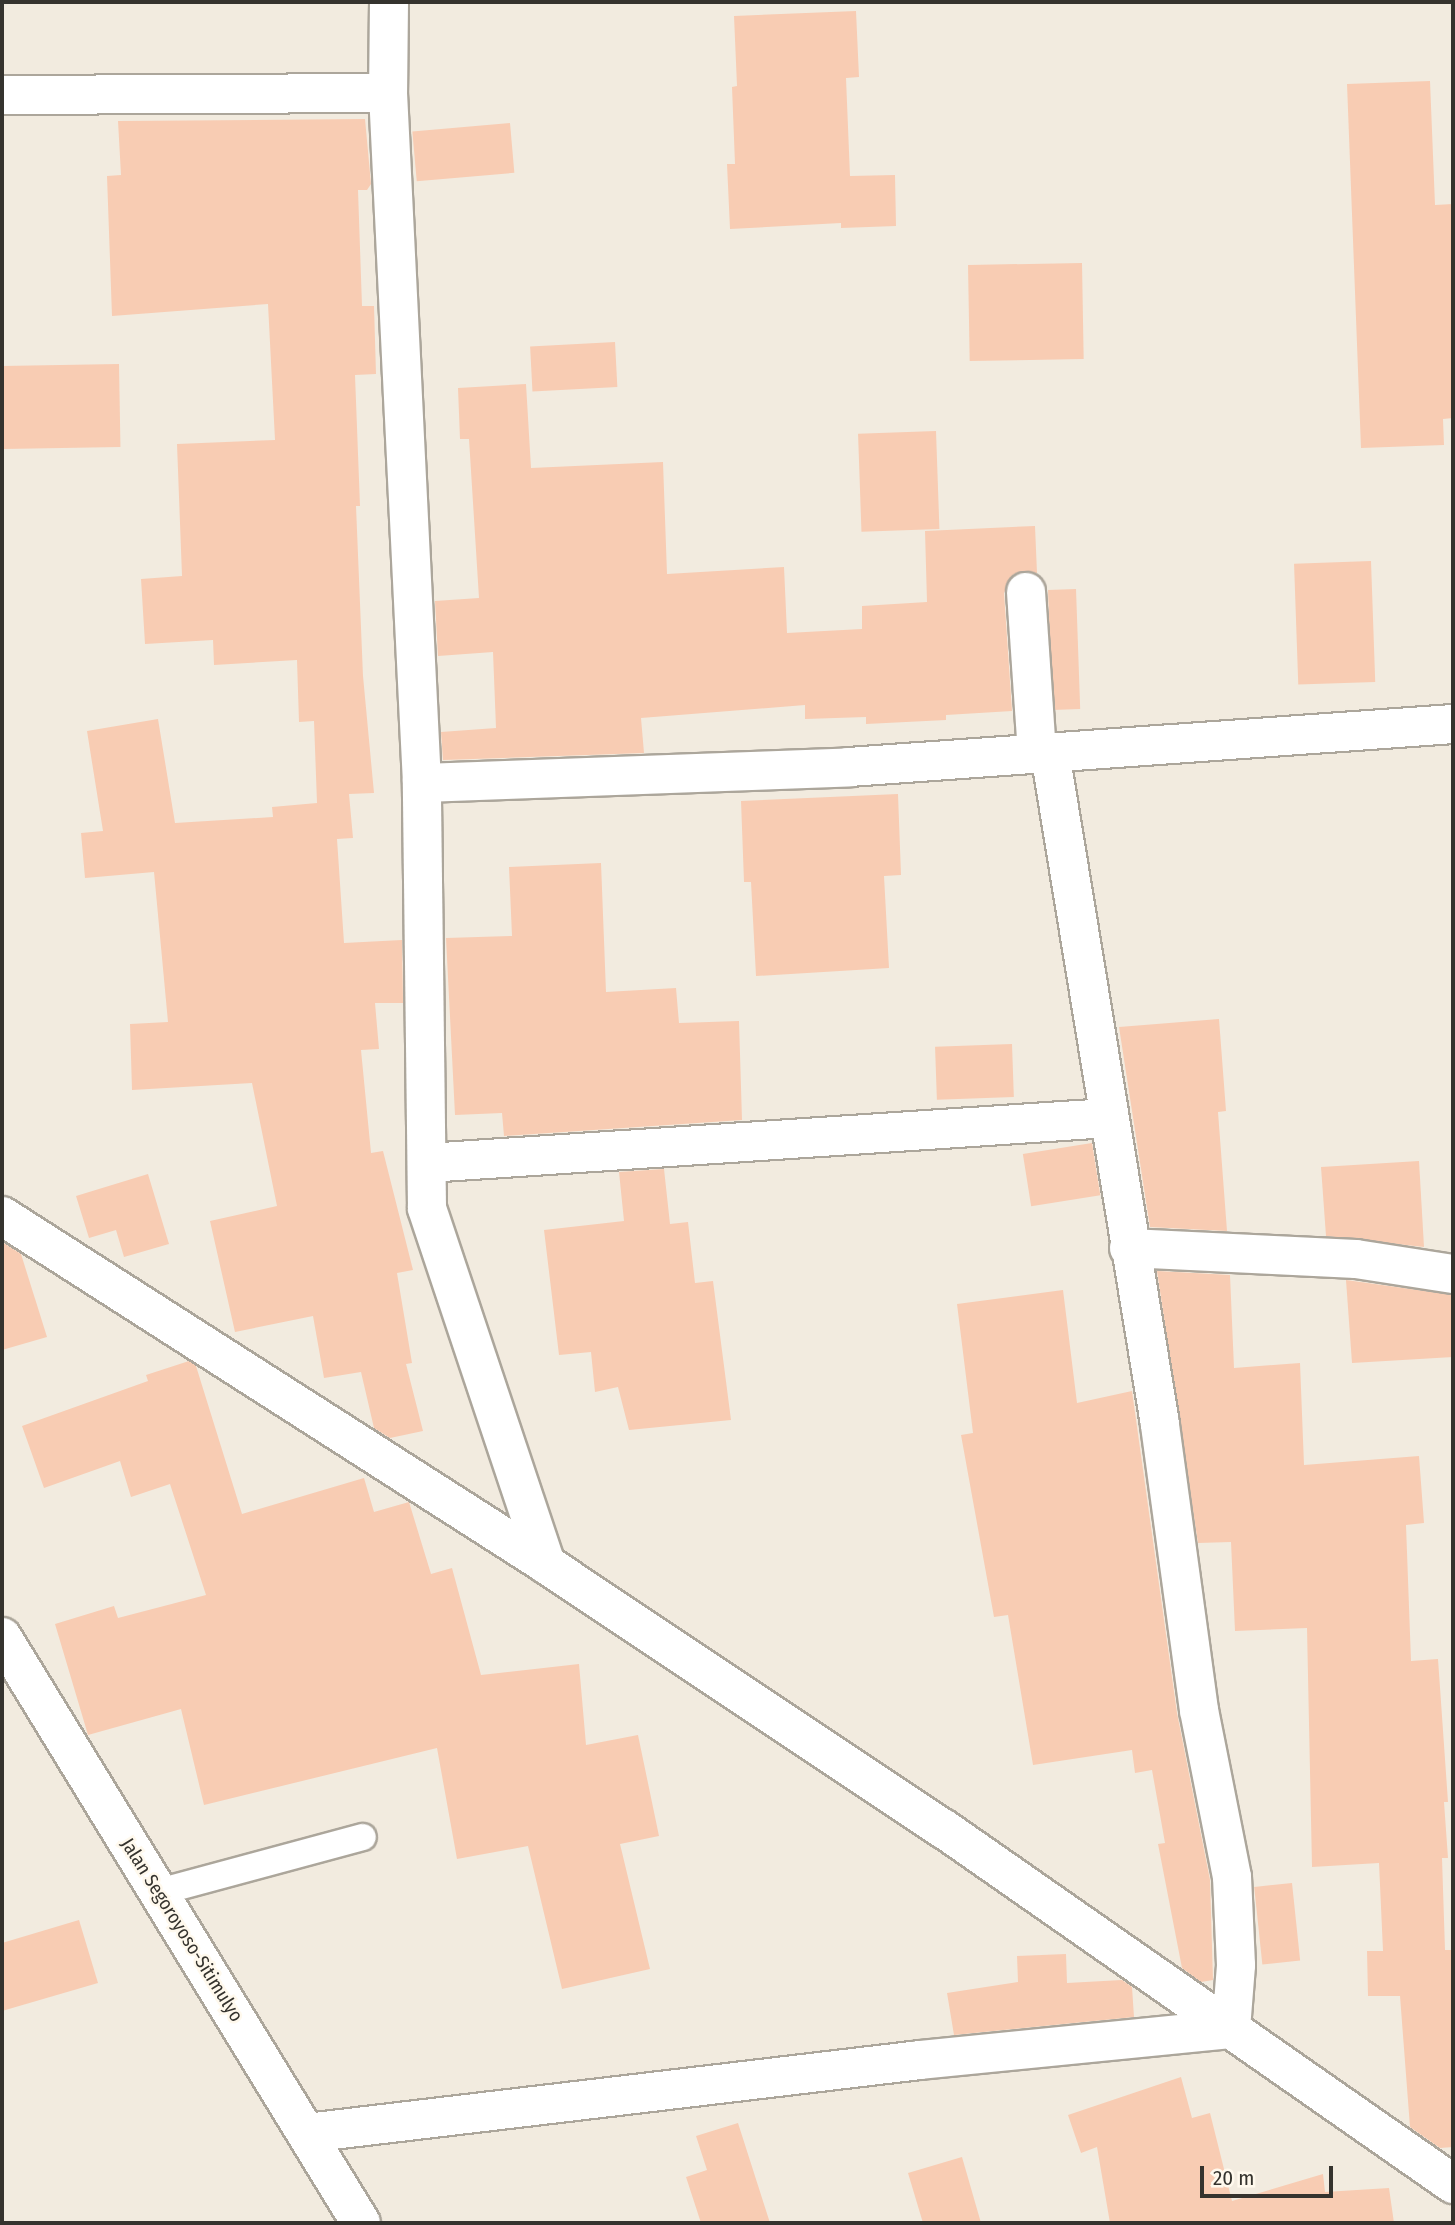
<!DOCTYPE html>
<html>
<head>
<meta charset="utf-8">
<style>
  body { margin:0 }
  #map { position:relative; width:1455px; height:2225px; overflow:hidden; background:#f2ebdf; font-family:"Fira Sans Condensed",sans-serif }
  div>[style] { position:absolute }
  [style*='--x'] { left:calc(var(--x)*1px); top:calc(var(--y)*1px); width:calc(var(--w)*1px); rotate:calc(var(--a)*1deg) }
  .building>* { inset:0; background:#f8ccb3; transform-origin:0 0 }
  .roads { filter:drop-shadow(2px 0 #aca69b) drop-shadow(-2px 0 #aca69b) drop-shadow(0 2px #aca69b) drop-shadow(0 -2px #aca69b) }
  .service>* { height:26px; margin:-13px; padding:0 13px; transform-origin:13px; border-radius:13px; background:#fff }
  .minor>* { height:38px; margin:-19px; padding:0 19px; transform-origin:19px; border-radius:19px; background:#fff }
  .secondary>* { height:38px; margin:-19px; padding:0 19px; transform-origin:19px; border-radius:19px; background:#fff }
  span { translate:-50% -50%; white-space:nowrap; text-align:center; line-height:1.15; -webkit-text-stroke:5px #fff9ed; paint-order:stroke }
  .street-label { font-size:19px; color:#35332e }
  .frame { position:absolute; inset:0; border:4px solid #35332e; pointer-events:none }
  .scale { position:absolute; left:1200px; top:2166px; width:133px; height:32px; box-sizing:border-box; border:4px solid #35332e; border-top:0; padding-left:9px; font-size:21px; line-height:24px; white-space:nowrap; color:#35332e; -webkit-text-stroke:5px #fff9ed; paint-order:stroke }
</style>
</head>
<body>
<div id="map">
  <div class="building">
    <div style="clip-path:polygon(856px 11px,859px 77px,846px 78px,850px 176px,895px 175px,896px 226px,841px 228px,841px 223px,730px 229px,727px 164px,735px 164px,732px 87px,737px 86px,734px 16px)"></div>
    <div style="clip-path:polygon(1430px 81px,1435px 205px,1453px 204px,1453px 418px,1443px 419px,1444px 445px,1361px 448px,1347px 84px)"></div>
    <div style="clip-path:polygon(365px 119px,371px 184px,367px 190px,358px 190px,362px 306px,374px 306px,376px 374px,355px 375px,360px 506px,356px 506px,363px 676px,374px 793px,349px 794px,353px 838px,337px 839px,344px 943px,402px 940px,403px 1003px,375px 1003px,379px 1049px,361px 1050px,371px 1153px,383px 1151px,413px 1270px,397px 1273px,412px 1363px,406px 1364px,423px 1431px,390px 1438px,374px 1428px,361px 1372px,324px 1378px,313px 1316px,235px 1332px,210px 1221px,277px 1206px,252px 1083px,132px 1090px,130px 1024px,168px 1022px,154px 872px,85px 878px,81px 833px,103px 831px,87px 731px,158px 719px,175px 823px,273px 817px,272px 807px,317px 803px,314px 721px,299px 722px,297px 660px,214px 665px,213px 640px,145px 644px,141px 579px,182px 576px,177px 444px,275px 440px,268px 304px,112px 316px,107px 176px,121px 175px,118px 121px)"></div>
    <div style="left:510px;top:123px;width:50px;height:98px;rotate:85deg"></div>
    <div style="left:1082px;top:263px;width:96px;height:114px;rotate:89deg"></div>
    <div style="left:615px;top:342px;width:45px;height:85px;rotate:87deg"></div>
    <div style="left:119px;top:364px;width:83px;height:117px;rotate:89deg"></div>
    <div style="clip-path:polygon(526px 384px,531px 468px,663px 462px,667px 574px,784px 567px,787px 633px,862px 629px,862px 606px,927px 602px,925px 531px,1035px 526px,1037px 573px,1014px 574px,1004px 593px,1012px 711px,946px 715px,946px 720px,866px 724px,866px 717px,805px 719px,805px 705px,641px 718px,644px 753px,443px 760px,441px 732px,496px 728px,493px 652px,438px 656px,435px 601px,479px 598px,469px 439px,460px 439px,458px 388px)"></div>
    <div style="left:936px;top:431px;width:98px;height:78px;rotate:88deg"></div>
    <div style="left:1371px;top:561px;width:121px;height:77px;rotate:88deg"></div>
    <div style="left:1076px;top:589px;width:120px;height:28px;rotate:88deg"></div>
    <div style="clip-path:polygon(898px 794px,901px 875px,884px 876px,889px 968px,756px 976px,751px 882px,744px 882px,741px 801px)"></div>
    <div style="clip-path:polygon(601px 863px,606px 992px,676px 988px,679px 1023px,739px 1021px,742px 1120px,504px 1136px,502px 1113px,455px 1115px,446px 938px,512px 936px,509px 867px)"></div>
    <div style="clip-path:polygon(1219px 1019px,1226px 1111px,1218px 1112px,1227px 1231px,1150px 1227px,1119px 1027px)"></div>
    <div style="left:1012px;top:1044px;width:53px;height:77px;rotate:88deg"></div>
    <div style="left:1092px;top:1143px;width:53px;height:70px;rotate:81deg"></div>
    <div style="clip-path:polygon(1419px 1161px,1424px 1247px,1326px 1236px,1321px 1167px)"></div>
    <div style="clip-path:polygon(664px 1169px,670px 1224px,688px 1222px,695px 1283px,713px 1281px,731px 1420px,629px 1430px,618px 1387px,595px 1392px,591px 1352px,559px 1355px,544px 1230px,624px 1221px,619px 1172px)"></div>
    <div style="clip-path:polygon(148px 1174px,169px 1244px,124px 1257px,116px 1230px,89px 1238px,76px 1196px)"></div>
    <div style="clip-path:polygon(2px 1242px,21px 1254px,47px 1337px,2px 1350px)"></div>
    <div style="clip-path:polygon(1157px 1271px,1230px 1275px,1234px 1368px,1300px 1363px,1304px 1465px,1419px 1456px,1424px 1523px,1406px 1525px,1411px 1661px,1438px 1659px,1448px 1802px,1444px 1802px,1448px 1858px,1442px 1858px,1445px 1950px,1453px 1950px,1453px 2147px,1440px 2148px,1410px 2127px,1400px 1996px,1368px 1996px,1367px 1951px,1383px 1951px,1379px 1863px,1312px 1867px,1307px 1628px,1235px 1631px,1231px 1542px,1198px 1543px)"></div>
    <div style="clip-path:polygon(1346px 1280px,1453px 1295px,1453px 1357px,1352px 1363px)"></div>
    <div style="clip-path:polygon(1063px 1290px,1077px 1403px,1132px 1391px,1177px 1713px,1210px 1880px,1213px 1980px,1201px 1982px,1182px 1968px,1158px 1844px,1165px 1843px,1152px 1770px,1135px 1773px,1132px 1750px,1033px 1765px,1008px 1615px,994px 1617px,961px 1435px,973px 1433px,957px 1304px)"></div>
    <div style="clip-path:polygon(189px 1361px,196px 1366px,242px 1514px,364px 1478px,374px 1512px,409px 1502px,431px 1574px,452px 1568px,481px 1675px,579px 1664px,586px 1745px,638px 1735px,659px 1836px,620px 1844px,650px 1969px,562px 1989px,528px 1846px,457px 1859px,437px 1748px,204px 1805px,181px 1709px,88px 1735px,55px 1624px,114px 1606px,118px 1618px,206px 1595px,170px 1484px,131px 1497px,120px 1461px,44px 1488px,22px 1426px,148px 1381px,146px 1375px)"></div>
    <div style="left:1292px;top:1883px;width:78px;height:38px;rotate:84deg"></div>
    <div style="clip-path:polygon(79px 1920px,98px 1983px,2px 2011px,2px 1943px)"></div>
    <div style="clip-path:polygon(1066px 1954px,1067px 1983px,1122px 1980px,1132px 1987px,1134px 2017px,954px 2035px,947px 1993px,1018px 1982px,1017px 1956px)"></div>
    <div style="clip-path:polygon(1181px 2077px,1192px 2118px,1210px 2113px,1232px 2201px,1323px 2174px,1325px 2192px,1389px 2188px,1394px 2223px,1110px 2223px,1097px 2147px,1081px 2153px,1068px 2115px)"></div>
    <div style="clip-path:polygon(738px 2123px,770px 2223px,701px 2223px,686px 2177px,707px 2170px,696px 2136px)"></div>
    <div style="clip-path:polygon(962px 2157px,981px 2223px,923px 2223px,908px 2173px)"></div>
  </div>
  <div class="roads">
    <div class="service">
      <div style="--x:159;--y:1892;--w:211;--a:-15.1"></div>
    </div>
    <div class="minor">
      <div style="--x:389;--y:2;--w:91;--a:90.6"></div>
      <div style="--x:388;--y:93;--w:691;--a:87.18"></div>
      <div style="--x:2;--y:95;--w:386;--a:-0.3"></div>
      <div style="--x:1026;--y:592;--w:162;--a:86.1"></div>
      <div style="--x:427;--y:1163;--w:683;--a:-3.78"></div>
      <div style="--x:2;--y:1216;--w:646;--a:32.61"></div>
      <div style="--x:546;--y:1564;--w:478;--a:33.7"></div>
      <div style="--x:944;--y:1829;--w:621;--a:34.89"></div>
      <div style="--x:1129;--y:1248;--w:227;--a:2.8"></div>
      <div style="--x:1356;--y:1259;--w:98;--a:8.8"></div>
      <div style="--x:546;--y:1564;--w:375;--a:-108.5"></div>
      <div style="--x:427;--y:1208;--w:425;--a:-90.7"></div>
      <div style="--x:422;--y:783;--w:427;--a:-2.1"></div>
      <div style="--x:849;--y:767;--w:606;--a:-4.07"></div>
      <div style="--x:307;--y:2133;--w:617;--a:-6.79"></div>
      <div style="--x:920;--y:2060;--w:313;--a:-5.7"></div>
      <div style="--x:1231;--y:2029;--w:64;--a:-85.5"></div>
      <div style="--x:1236;--y:1965;--w:88;--a:-92.6"></div>
      <div style="--x:1232;--y:1877;--w:170;--a:-101.2"></div>
      <div style="--x:1199;--y:1710;--w:289;--a:-97.8"></div>
      <div style="--x:1160;--y:1424;--w:680;--a:-99.31"></div>
    </div>
    <div class="secondary">
      <div style="--x:2;--y:1637;--w:687;--a:58.51"></div>
    </div>
  </div>
  <div class="street-label">
    <span style="left:182px;top:1930px;rotate:58deg">Jalan Segoroyoso-Sitimulyo</span>
  </div>
  <div class="frame"></div>
  <div class="scale">20 m</div>
</div>
</body>
</html>
